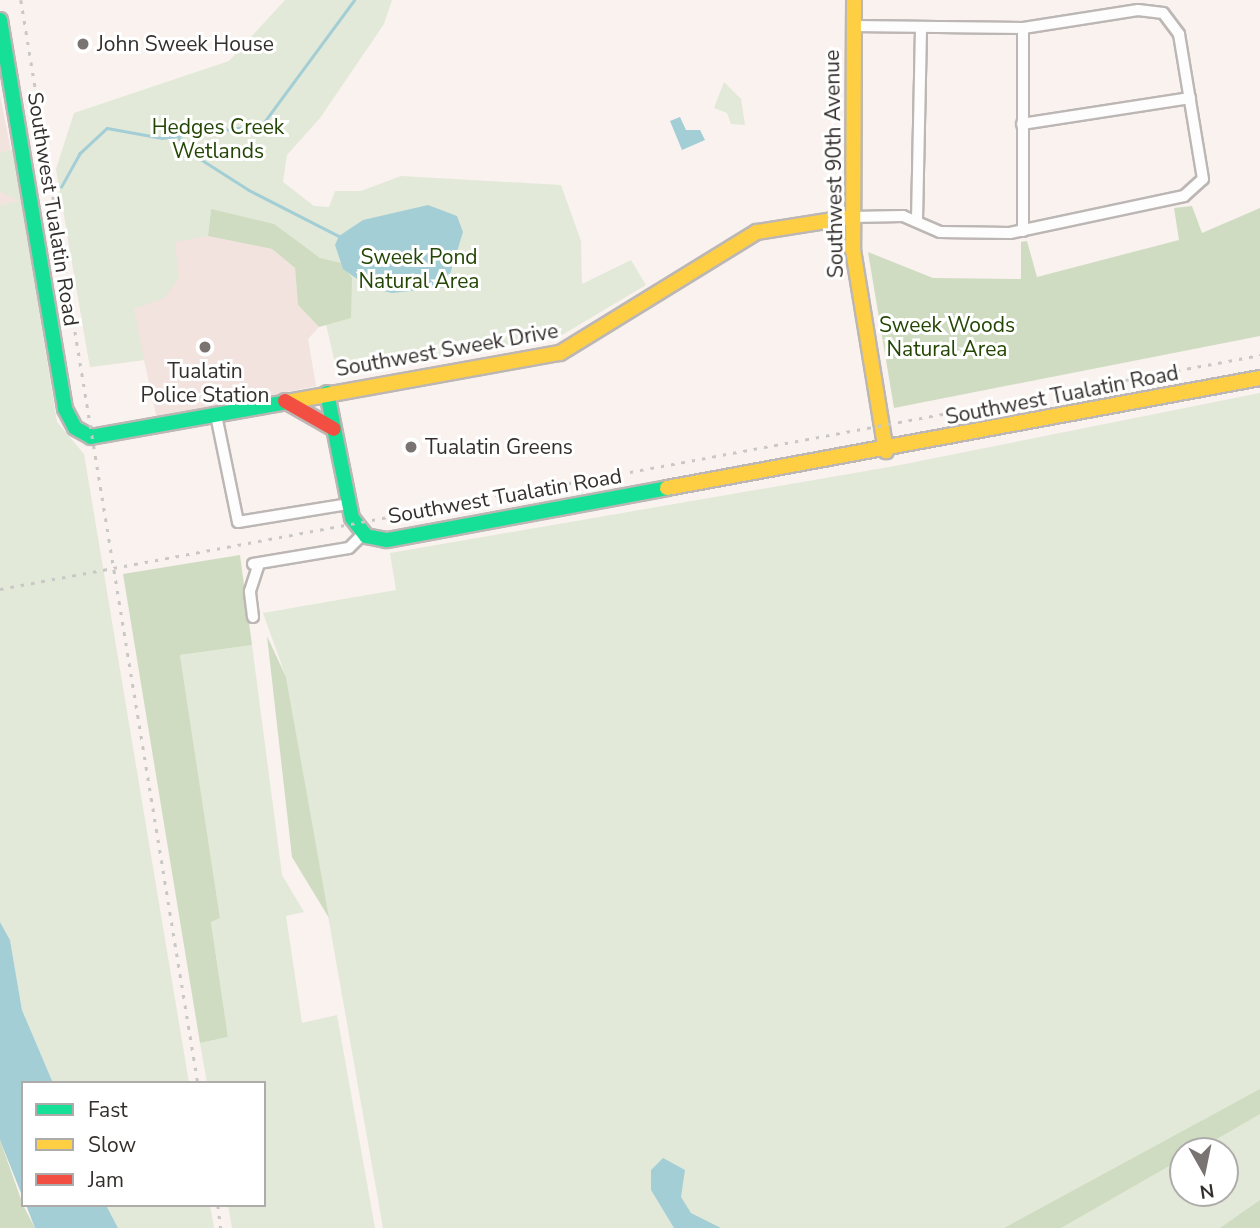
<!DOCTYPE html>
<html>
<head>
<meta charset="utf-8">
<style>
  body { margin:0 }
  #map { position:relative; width:1260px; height:1228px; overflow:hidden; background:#f9f2ef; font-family:"Nunito Sans",sans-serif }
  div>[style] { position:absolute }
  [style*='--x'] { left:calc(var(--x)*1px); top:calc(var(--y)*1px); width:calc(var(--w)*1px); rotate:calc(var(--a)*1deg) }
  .built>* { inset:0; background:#f2e3de }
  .green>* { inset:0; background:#e2e9d8 }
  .forest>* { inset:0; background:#cfdcc2 }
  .water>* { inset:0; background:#a4ced6 }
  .stream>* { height:2.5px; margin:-1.25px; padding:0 1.25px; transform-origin:1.25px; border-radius:1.25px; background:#a4ced6 }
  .roads { filter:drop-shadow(2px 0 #bcb7b4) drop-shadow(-2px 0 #bcb7b4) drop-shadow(0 2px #bcb7b4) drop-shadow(0 -2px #bcb7b4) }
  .street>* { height:10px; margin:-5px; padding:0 5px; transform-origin:5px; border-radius:5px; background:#fefdfd }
  .fast>* { height:14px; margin:-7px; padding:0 7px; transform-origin:7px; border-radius:7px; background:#16e098 }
  .slow>* { height:14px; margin:-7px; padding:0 7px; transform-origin:7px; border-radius:7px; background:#ffcf43 }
  .jam>* { height:14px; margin:-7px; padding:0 7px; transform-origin:7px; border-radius:7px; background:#f24e42 }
  .rail>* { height:2.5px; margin-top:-1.25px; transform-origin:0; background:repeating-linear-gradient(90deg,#cac8c7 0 3.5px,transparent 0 10.5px) }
  .dots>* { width:19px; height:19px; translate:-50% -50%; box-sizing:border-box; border:4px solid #fff; border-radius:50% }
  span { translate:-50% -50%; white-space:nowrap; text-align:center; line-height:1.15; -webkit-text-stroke:6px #fff; paint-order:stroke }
  .poi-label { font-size:21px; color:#342f2d }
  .left { translate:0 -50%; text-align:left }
  .park-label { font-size:21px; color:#244605 }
  .street-label { font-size:21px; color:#342f2d }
  .legend { position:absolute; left:21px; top:1081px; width:245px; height:126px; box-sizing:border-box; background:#fff; border:2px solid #aeacab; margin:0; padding:9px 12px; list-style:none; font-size:21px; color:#342f2d }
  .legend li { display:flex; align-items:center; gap:14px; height:35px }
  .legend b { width:35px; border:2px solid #aeacab }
  .north { position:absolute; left:1169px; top:1137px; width:70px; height:70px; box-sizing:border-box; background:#fff; border:2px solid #aeacab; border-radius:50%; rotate:171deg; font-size:19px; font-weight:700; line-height:28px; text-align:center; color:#342f2d }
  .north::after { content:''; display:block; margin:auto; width:24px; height:32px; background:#797371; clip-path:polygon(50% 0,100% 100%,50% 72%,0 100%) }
</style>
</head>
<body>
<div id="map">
  <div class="built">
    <div style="clip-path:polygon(0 95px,21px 201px,0 205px)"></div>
    <div style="clip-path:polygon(128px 219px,272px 249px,295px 268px,298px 305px,319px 327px,308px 339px,316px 386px,157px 419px,144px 360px,90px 367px,67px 234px)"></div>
  </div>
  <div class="green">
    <div style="clip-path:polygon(285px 0,392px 0,384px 24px,320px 118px,287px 155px,283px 182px,314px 206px,329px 207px,335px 191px,361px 191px,401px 176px,561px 185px,581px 241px,582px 284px,631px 260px,646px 285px,562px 335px,338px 376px,321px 303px,320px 258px,211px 209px,208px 236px,175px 242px,179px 278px,164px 298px,134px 309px,144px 360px,90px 367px,56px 169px,74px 113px,229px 61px)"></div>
    <div style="clip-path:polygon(724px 82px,741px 99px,745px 125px,731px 124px,727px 113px,714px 108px)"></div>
    <div style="clip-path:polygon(13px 150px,57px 422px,84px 454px,189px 1083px,53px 1083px,22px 1010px,10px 940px,0 922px,0 205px,19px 201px,0 191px,0 152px)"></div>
    <div style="clip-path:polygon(evenodd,1260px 393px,1260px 1228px,383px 1228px,286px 677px,263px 613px,396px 590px,390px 553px,895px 466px,1260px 393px,1183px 1151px,1225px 1151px,1225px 1193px,1183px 1193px,1183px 1151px)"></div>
    <div style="clip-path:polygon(252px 645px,282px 875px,304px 912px,286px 916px,302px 1023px,337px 1015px,375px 1228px,232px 1228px,228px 1205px,264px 1205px,264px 1083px,207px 1083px,200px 1043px,228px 1037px,211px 921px,220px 918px,180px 655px)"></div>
    <div style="clip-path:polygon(106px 1205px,210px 1205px,214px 1228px,118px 1228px)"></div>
  </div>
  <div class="forest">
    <div style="clip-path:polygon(1192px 206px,1202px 233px,1260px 208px,1260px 336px,894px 408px,868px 252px,933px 278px,1021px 279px,1021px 242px,1027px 241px,1037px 277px,1179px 240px,1174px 208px)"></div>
    <div style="clip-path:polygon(211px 209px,274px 224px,320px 258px,341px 263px,352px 278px,351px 318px,319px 327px,298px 305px,295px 268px,272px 249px,208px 236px)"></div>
    <div style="clip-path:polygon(240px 555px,252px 645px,180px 655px,220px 918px,211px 922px,228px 1037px,200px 1043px,123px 574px)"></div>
    <div style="clip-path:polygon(267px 636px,286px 677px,329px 918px,292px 857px)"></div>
    <div style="clip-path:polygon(1260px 1089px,1260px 1114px,1196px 1151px,1183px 1151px,1183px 1158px,1061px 1228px,1004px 1228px)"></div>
    <div style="clip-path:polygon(0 1140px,23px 1205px,35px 1228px,0 1228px)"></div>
    <div style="clip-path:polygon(1260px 1200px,1260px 1228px,1220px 1228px)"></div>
  </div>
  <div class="water">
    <div style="clip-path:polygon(680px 117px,686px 130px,700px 130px,705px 140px,682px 150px,670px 121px)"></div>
    <div style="clip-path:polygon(428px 205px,457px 216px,463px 232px,446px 287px,392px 293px,370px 288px,343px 269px,335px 245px,339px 236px,363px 220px)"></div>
    <div style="clip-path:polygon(0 922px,10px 940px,22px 1010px,53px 1083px,23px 1083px,23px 1198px,0 1140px)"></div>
    <div style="clip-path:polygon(663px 1158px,685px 1170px,681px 1197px,691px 1213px,721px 1228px,674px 1228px,651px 1190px,651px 1170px)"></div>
    <div style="clip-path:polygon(26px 1205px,106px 1205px,118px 1228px,35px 1228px)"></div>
  </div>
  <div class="stream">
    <div style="--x:177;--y:135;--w:19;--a:55"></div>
    <div style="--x:188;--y:151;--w:72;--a:32.6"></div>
    <div style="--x:249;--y:190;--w:103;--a:27.1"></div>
    <div style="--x:61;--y:187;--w:38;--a:-61"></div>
    <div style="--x:79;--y:154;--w:38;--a:-43"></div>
    <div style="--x:107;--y:128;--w:56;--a:10.3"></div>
    <div style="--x:162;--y:138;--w:101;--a:-7.4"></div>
    <div style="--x:262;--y:125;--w:155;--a:-53.6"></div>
  </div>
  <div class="roads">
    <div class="street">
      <div style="--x:1023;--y:28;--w:203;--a:90"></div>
      <div style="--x:1022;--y:124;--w:170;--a:-8.8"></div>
      <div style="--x:852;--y:217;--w:51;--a:-1.1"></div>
      <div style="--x:903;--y:216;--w:40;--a:23.4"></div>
      <div style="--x:940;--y:232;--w:70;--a:0.8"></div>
      <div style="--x:1010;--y:233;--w:178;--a:-12"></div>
      <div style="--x:1184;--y:196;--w:25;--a:-42"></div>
      <div style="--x:1203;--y:179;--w:147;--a:-99.4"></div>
      <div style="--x:1179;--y:34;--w:26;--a:-127"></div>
      <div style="--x:1163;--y:13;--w:25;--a:-173"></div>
      <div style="--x:1138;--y:10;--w:116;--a:171.1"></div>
      <div style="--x:1023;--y:28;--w:170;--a:-179.3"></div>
      <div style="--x:917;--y:220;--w:192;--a:-88.8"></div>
      <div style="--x:216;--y:415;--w:109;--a:78.4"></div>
      <div style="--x:238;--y:522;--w:111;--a:-9.3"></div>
      <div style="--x:253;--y:564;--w:97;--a:-9.5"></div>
      <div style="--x:349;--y:548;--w:20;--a:-45"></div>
      <div style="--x:253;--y:617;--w:26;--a:-97"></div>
      <div style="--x:250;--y:591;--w:29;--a:-72"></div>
    </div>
    <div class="fast">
      <div style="--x:0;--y:20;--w:394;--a:80.5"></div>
      <div style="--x:65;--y:409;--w:21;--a:62"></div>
      <div style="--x:75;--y:428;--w:18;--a:29"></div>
      <div style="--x:91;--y:437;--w:199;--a:-10.1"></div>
      <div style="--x:327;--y:393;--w:127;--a:78.7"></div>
      <div style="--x:352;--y:518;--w:23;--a:52"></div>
      <div style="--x:366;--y:536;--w:21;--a:11"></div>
      <div style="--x:387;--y:540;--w:285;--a:-10.5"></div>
    </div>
    <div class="slow">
      <div style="--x:854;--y:0;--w:250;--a:90.2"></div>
      <div style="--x:853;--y:250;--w:204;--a:80.7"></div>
      <div style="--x:287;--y:402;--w:277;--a:-10.2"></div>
      <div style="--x:560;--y:353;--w:231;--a:-31.6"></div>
      <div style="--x:757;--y:232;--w:96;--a:-9"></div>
      <div style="--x:667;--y:488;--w:603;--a:-10.51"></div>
    </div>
    <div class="jam">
      <div style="--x:285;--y:401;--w:56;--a:29.7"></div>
    </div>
  </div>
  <div class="rail">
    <div style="--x:21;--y:0;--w:1097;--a:80.72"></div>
    <div style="--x:0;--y:589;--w:1282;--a:-10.52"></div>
    <div style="--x:218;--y:1205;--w:23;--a:83"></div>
  </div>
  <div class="dots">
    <div style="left:83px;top:44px;background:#797371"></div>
    <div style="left:205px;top:347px;background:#797371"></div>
    <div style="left:411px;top:447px;background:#797371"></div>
  </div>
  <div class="poi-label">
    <span class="left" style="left:97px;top:44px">John Sweek House</span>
    <span style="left:205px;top:383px">Tualatin<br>Police Station</span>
    <span class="left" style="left:425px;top:447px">Tualatin Greens</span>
  </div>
  <div class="park-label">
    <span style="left:218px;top:139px">Hedges Creek<br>Wetlands</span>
    <span style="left:419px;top:269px">Sweek Pond<br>Natural Area</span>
    <span style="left:947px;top:337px">Sweek Woods<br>Natural Area</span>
  </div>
  <div class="street-label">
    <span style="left:834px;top:164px;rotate:-91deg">Southwest 90th Avenue</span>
    <span style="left:53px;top:209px;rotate:81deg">Southwest Tualatin Road</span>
    <span style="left:447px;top:350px;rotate:-10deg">Southwest Sweek Drive</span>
    <span style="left:1062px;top:395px;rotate:-11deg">Southwest Tualatin Road</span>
    <span style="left:505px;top:496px;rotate:-10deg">Southwest Tualatin Road</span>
  </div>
  <ul class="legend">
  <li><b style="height:9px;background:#16e098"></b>Fast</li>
  <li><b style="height:9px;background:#ffcf43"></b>Slow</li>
  <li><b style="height:9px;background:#f24e42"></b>Jam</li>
  </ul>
  <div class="north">N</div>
</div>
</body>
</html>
